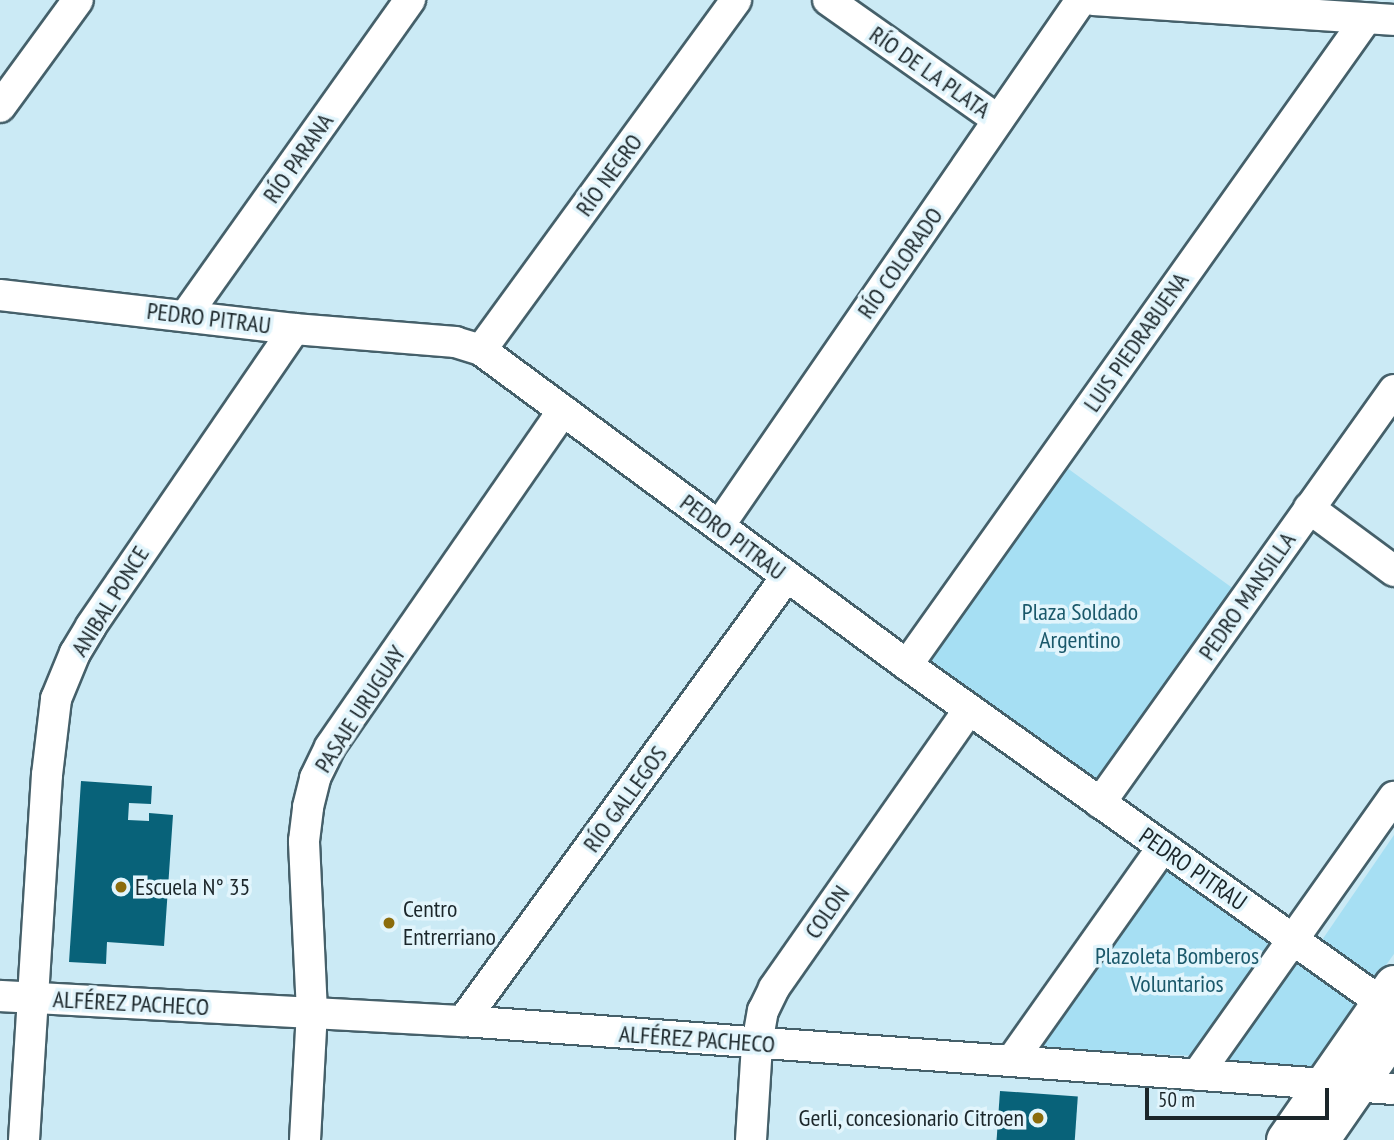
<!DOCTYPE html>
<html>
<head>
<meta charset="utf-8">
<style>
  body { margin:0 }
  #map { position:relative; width:1394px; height:1140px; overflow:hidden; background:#cbeaf5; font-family:"PT Sans Narrow",sans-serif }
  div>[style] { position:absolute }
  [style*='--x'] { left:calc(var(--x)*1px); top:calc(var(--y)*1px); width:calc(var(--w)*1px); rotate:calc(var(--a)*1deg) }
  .green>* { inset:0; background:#a6dff3; transform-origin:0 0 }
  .building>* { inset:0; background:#086279; transform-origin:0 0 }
  .roads { filter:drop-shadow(2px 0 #45606a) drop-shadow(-2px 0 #45606a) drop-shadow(0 2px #45606a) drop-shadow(0 -2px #45606a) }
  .minor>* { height:30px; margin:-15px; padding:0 15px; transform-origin:15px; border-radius:15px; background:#fff }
  .secondary>* { height:38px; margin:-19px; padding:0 19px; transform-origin:19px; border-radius:19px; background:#fff }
  .dots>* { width:19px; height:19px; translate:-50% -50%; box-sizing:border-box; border:4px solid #e2f5fc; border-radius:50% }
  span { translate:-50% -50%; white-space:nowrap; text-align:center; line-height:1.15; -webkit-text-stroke:7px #e2f5fc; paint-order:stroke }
  .street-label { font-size:24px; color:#1b262a }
  .park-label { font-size:24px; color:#1a586a }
  .poi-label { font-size:24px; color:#1b262a }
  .left { translate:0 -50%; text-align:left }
  .right { translate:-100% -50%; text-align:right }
  .scale { position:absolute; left:1145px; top:1088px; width:184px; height:32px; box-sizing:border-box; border:4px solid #1b262a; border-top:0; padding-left:9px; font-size:21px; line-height:24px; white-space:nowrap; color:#1b262a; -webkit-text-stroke:5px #e2f5fc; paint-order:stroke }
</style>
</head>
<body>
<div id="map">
  <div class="green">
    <div style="left:1063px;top:465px;width:215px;height:241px;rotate:36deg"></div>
    <div style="clip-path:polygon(1394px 835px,1394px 954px,1376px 979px,1322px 940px)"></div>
    <div style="clip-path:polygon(1167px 866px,1278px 944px,1197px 1056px,1041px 1049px)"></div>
    <div style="clip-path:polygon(1293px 957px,1368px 1007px,1319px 1076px,1218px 1066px)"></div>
  </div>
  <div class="building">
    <div style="clip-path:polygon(81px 781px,152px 786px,151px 804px,129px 803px,128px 820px,149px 821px,149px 813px,173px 815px,164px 946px,107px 942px,106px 964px,69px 962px)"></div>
    <div style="left:1000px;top:1091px;width:78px;height:49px;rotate:4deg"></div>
  </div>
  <div class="roads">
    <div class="minor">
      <div style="--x:828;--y:0;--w:208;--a:35.2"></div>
      <div style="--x:1093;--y:0;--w:302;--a:3.8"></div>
      <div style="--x:0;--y:107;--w:132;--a:-53.9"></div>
      <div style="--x:0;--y:295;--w:296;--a:6.6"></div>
      <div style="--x:294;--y:329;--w:162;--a:4.6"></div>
      <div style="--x:455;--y:342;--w:27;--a:17"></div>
      <div style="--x:481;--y:350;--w:530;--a:36.48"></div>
      <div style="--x:907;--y:665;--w:583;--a:35.43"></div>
      <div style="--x:186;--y:315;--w:387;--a:-54.6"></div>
      <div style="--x:481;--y:350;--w:433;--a:-53.9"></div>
      <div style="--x:1309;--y:508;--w:106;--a:36.5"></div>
      <div style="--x:719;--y:526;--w:639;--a:-55.46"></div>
      <div style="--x:907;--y:665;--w:792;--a:-54.61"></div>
      <div style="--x:1100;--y:803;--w:507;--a:-54.55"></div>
      <div style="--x:0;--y:996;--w:464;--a:3.1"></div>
      <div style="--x:463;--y:1021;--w:933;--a:4.18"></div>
      <div style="--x:463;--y:1021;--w:550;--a:-53.94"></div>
      <div style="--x:1012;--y:1060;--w:261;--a:-54.7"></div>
      <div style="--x:1197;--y:1075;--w:341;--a:-54.7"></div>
      <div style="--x:24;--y:1140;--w:366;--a:-86.4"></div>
      <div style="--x:47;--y:775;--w:77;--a:-83.2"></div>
      <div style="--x:56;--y:699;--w:50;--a:-67.6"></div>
      <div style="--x:75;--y:653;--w:31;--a:-59"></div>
      <div style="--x:91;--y:626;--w:360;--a:-55.6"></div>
      <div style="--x:305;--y:1140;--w:128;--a:-86.9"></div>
      <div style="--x:312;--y:1012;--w:171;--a:-92.7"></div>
      <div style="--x:304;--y:841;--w:34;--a:-83"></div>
      <div style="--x:308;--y:807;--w:30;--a:-76"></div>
      <div style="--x:315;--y:778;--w:34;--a:-64"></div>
      <div style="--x:330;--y:747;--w:409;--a:-55.3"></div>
      <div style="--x:751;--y:1140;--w:96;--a:-86.4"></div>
      <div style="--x:757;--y:1044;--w:34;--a:-80"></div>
      <div style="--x:763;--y:1011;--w:25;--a:-64"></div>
      <div style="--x:774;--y:988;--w:340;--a:-55"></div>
    </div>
    <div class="secondary">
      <div style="--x:1286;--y:1140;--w:189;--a:-55.1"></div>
      <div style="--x:1320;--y:1140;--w:130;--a:-55.3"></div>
    </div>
  </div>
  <div class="dots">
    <div style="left:121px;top:887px;background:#8b6c0c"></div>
    <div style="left:389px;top:923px;background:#8b6c0c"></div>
    <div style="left:1038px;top:1118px;background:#8b6c0c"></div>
  </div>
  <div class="street-label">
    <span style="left:930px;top:72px;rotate:35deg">RÍO DE LA PLATA</span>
    <span style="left:298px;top:158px;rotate:-55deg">RÍO PARANA</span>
    <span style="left:609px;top:175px;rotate:-54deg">RÍO NEGRO</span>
    <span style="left:900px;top:263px;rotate:-55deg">RÍO COLORADO</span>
    <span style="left:209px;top:318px;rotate:7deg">PEDRO PITRAU</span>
    <span style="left:1136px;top:342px;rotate:-55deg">LUIS PIEDRABUENA</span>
    <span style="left:733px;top:537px;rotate:37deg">PEDRO PITRAU</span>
    <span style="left:1247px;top:596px;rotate:-55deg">PEDRO MANSILLA</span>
    <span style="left:110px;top:601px;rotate:-58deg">ANIBAL PONCE</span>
    <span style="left:360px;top:709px;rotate:-57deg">PASAJE URUGUAY</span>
    <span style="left:625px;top:799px;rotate:-54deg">RÍO GALLEGOS</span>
    <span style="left:1193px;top:869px;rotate:35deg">PEDRO PITRAU</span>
    <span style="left:827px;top:912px;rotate:-55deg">COLON</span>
    <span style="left:131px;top:1003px;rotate:3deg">ALFÉREZ PACHECO</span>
    <span style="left:697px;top:1039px;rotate:4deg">ALFÉREZ PACHECO</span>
  </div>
  <div class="park-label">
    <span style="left:1080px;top:626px">Plaza Soldado<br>Argentino</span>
    <span style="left:1177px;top:970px">Plazoleta Bomberos<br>Voluntarios</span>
  </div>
  <div class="poi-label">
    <span class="left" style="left:135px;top:887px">Escuela N° 35</span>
    <span class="left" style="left:403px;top:923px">Centro<br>Entrerriano</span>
    <span class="right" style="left:1024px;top:1118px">Gerli, concesionario Citroen</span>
  </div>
  <div class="scale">50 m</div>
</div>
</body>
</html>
